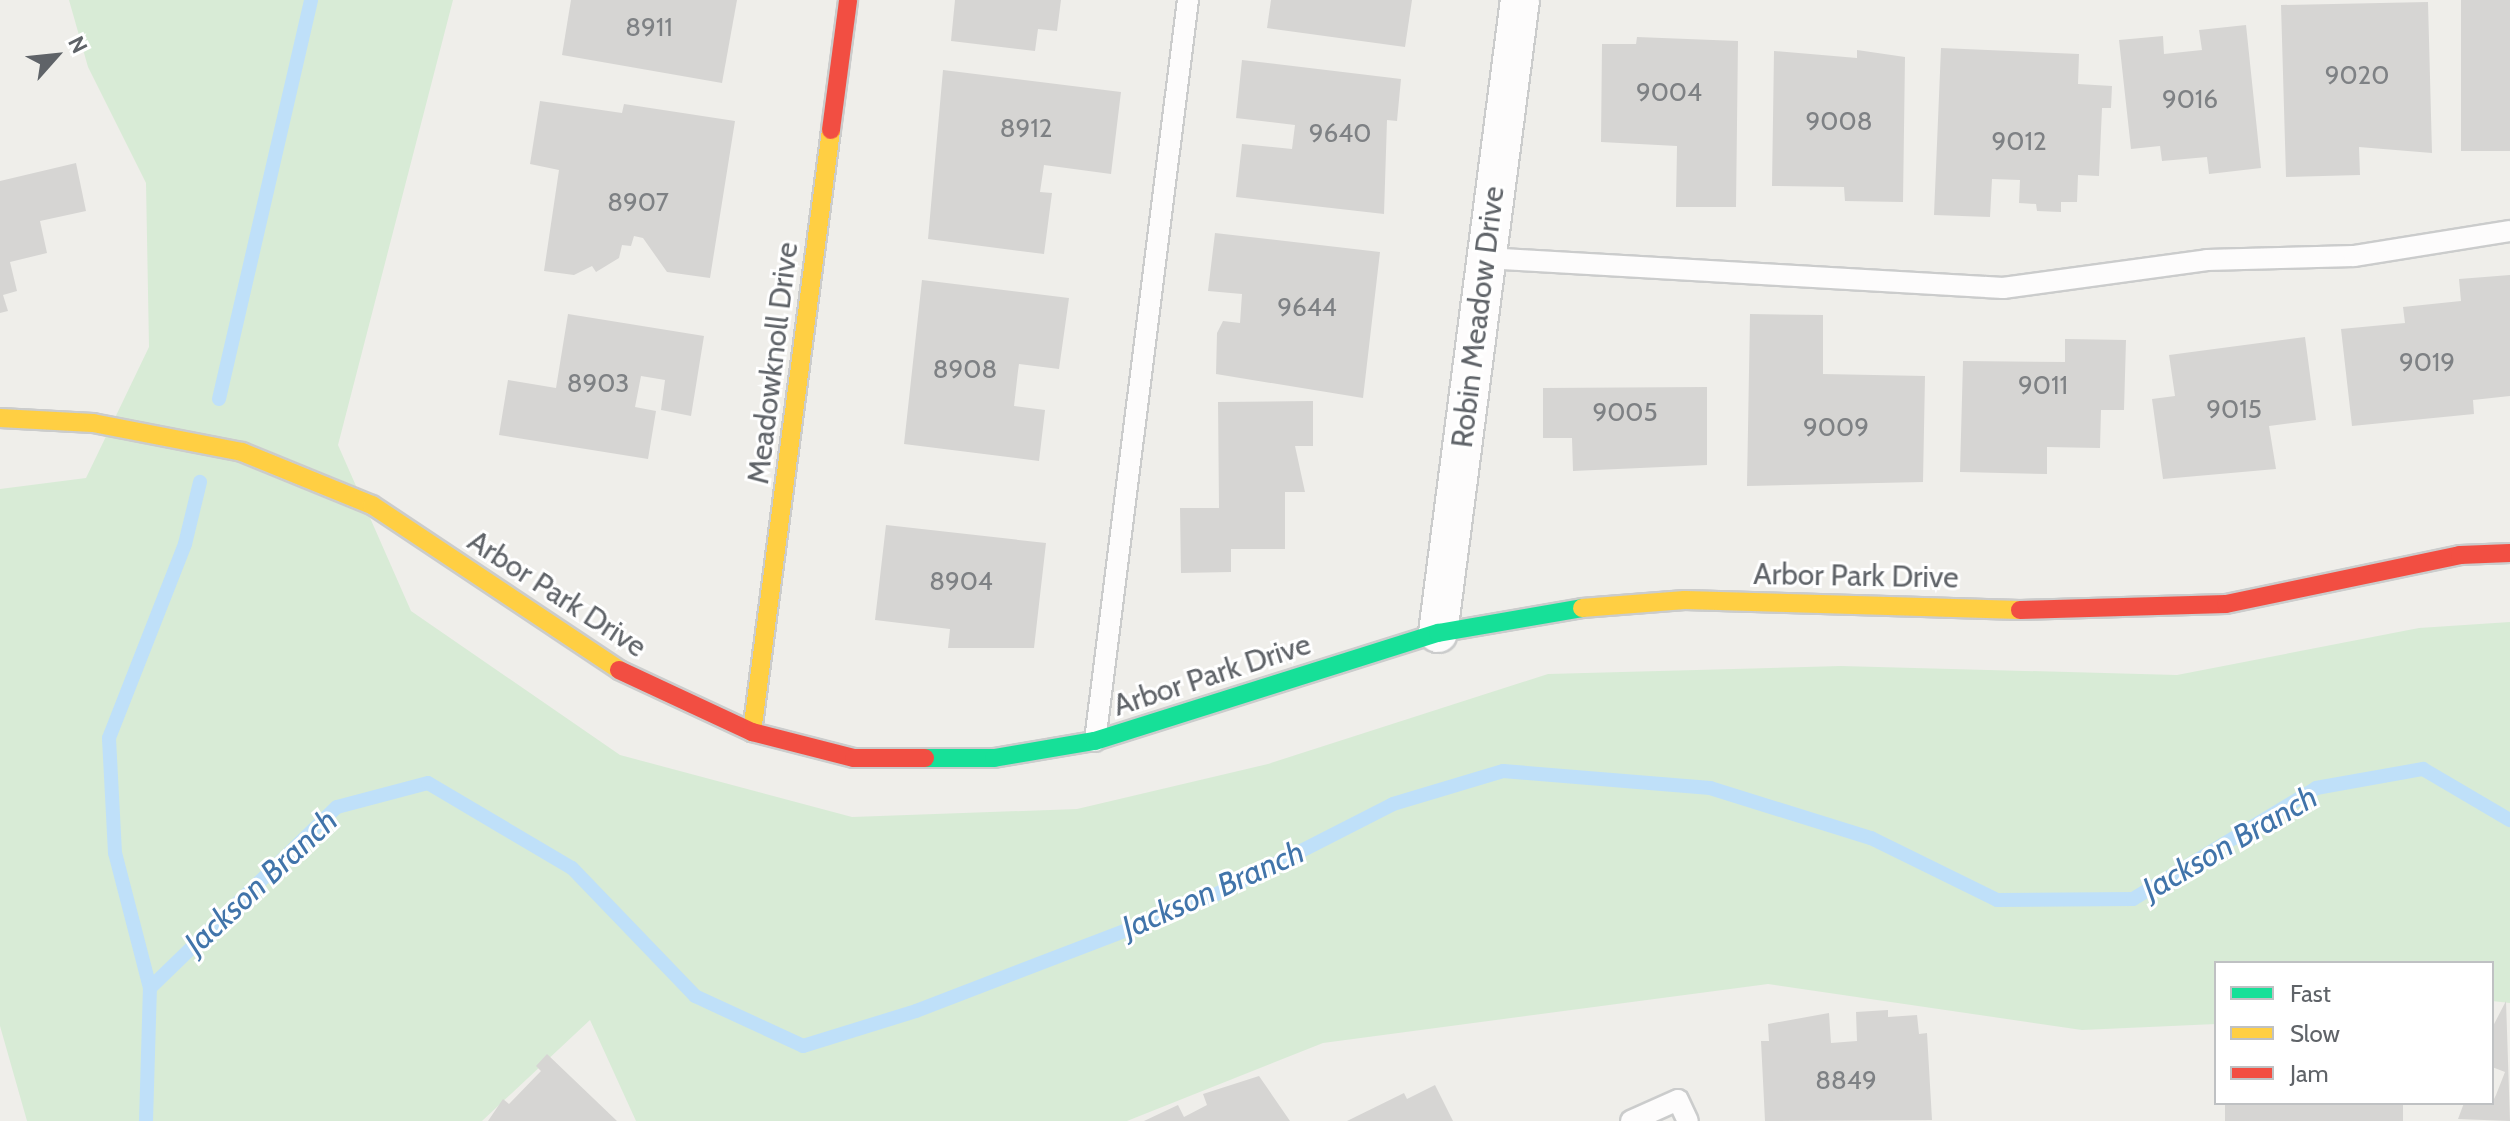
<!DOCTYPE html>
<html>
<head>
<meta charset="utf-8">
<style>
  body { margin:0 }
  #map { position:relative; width:2510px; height:1121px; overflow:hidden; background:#efeeea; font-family:Cabin,sans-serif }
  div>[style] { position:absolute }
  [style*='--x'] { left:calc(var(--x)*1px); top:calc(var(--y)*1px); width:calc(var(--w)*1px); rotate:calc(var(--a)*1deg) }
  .green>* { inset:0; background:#d8ebd6 }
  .stream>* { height:14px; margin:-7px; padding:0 7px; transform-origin:7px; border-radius:7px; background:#bfe0f9 }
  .building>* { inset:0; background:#d6d5d3; transform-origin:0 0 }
  .roads { filter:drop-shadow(2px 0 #cbcccc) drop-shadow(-2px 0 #cbcccc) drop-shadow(0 2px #cbcccc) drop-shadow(0 -2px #cbcccc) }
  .lane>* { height:20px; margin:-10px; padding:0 10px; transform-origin:10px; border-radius:10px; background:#fdfcfc }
  .street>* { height:38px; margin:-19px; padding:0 19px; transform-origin:19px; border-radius:19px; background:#fdfcfc }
  .fast>* { height:18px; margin:-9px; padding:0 9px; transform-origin:9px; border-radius:9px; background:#16e098 }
  .slow>* { height:18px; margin:-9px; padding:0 9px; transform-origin:9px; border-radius:9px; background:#ffcf43 }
  .jam>* { height:18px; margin:-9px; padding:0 9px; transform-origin:9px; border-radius:9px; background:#f24e42 }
  span { translate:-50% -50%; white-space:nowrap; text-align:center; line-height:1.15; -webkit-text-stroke:6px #fff; paint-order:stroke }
  .number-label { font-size:26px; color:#7e8184 }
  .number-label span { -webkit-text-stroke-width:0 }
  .street-label { font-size:30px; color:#5f6368 }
  .water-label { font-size:32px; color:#4174aa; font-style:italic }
  .legend { position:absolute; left:2214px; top:961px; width:280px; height:144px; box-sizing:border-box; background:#fff; border:2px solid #bfc1c3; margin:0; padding:10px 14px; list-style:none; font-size:24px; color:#5f6368 }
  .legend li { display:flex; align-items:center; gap:16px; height:40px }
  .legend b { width:40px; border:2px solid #bfc1c3 }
  .north { position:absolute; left:16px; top:16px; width:80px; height:80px; -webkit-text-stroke:6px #fff; paint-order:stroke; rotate:63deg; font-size:22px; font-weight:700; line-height:32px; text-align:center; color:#5f6368 }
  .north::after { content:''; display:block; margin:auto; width:28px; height:36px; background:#5f6368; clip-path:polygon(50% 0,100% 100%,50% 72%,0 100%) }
</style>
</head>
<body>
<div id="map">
  <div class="green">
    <div style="clip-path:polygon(69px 0,453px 0,338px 445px,411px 611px,620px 755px,852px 817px,1077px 809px,1268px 764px,1548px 674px,1841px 666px,2177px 675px,2419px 628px,2510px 622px,2510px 1003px,2492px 1001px,2492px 963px,2216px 963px,2216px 1024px,2082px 1030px,1768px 984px,1323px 1043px,1127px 1121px,636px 1121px,590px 1020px,482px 1121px,27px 1121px,0 1026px,0 489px,86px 478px,149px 347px,146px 183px,88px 67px)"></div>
  </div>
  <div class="stream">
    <div style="--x:219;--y:399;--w:409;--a:-77"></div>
    <div style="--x:150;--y:988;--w:139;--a:-104.5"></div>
    <div style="--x:115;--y:853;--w:115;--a:-93"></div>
    <div style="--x:109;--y:738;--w:208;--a:-68.6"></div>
    <div style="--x:185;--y:544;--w:64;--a:-76.4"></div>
    <div style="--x:146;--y:1121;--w:133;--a:-88.3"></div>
    <div style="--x:150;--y:988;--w:260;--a:-44.1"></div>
    <div style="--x:337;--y:807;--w:94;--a:-14.8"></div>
    <div style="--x:428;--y:783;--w:167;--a:30.6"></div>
    <div style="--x:572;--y:868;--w:178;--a:46.1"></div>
    <div style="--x:695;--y:996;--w:119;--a:24.8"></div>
    <div style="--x:803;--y:1046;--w:118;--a:-17.2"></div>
    <div style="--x:916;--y:1011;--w:307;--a:-21"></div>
    <div style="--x:1203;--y:901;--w:213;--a:-27"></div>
    <div style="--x:1393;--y:804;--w:115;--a:-16.7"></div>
    <div style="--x:1503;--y:771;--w:208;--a:4.7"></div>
    <div style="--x:1710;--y:788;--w:169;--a:17.3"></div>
    <div style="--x:1871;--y:838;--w:140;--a:26.2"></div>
    <div style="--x:1997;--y:900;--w:136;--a:-0.4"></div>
    <div style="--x:2133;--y:899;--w:214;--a:-31.2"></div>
    <div style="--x:2316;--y:788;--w:109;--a:-10.1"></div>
    <div style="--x:2423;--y:769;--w:101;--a:30.4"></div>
  </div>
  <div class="building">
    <div style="clip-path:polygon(571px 0,737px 0,722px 83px,562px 55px)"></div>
    <div style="clip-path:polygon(955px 0,1061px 0,1057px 31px,1038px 29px,1035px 51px,951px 41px)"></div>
    <div style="clip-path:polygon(1271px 0,1412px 0,1405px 47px,1267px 28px)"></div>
    <div style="left:2461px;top:0;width:49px;height:151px"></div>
    <div style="clip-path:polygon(2428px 2px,2432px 153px,2359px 147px,2360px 175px,2286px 177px,2281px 5px)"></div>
    <div style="clip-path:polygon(2246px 25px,2261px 168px,2209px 174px,2207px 157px,2162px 161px,2160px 146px,2131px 149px,2119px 40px,2163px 36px,2164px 54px,2202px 50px,2199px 30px)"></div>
    <div style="clip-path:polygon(1637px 37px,1738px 41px,1736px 207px,1676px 207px,1677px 146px,1601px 142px,1602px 44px,1636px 44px)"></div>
    <div style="clip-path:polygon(1941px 48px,2079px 54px,2078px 84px,2112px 86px,2111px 108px,2102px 108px,2099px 176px,2078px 175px,2077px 202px,2061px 202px,2061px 212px,2037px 211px,2036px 204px,2019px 203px,2020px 180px,1992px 179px,1990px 217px,1934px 215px)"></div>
    <div style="clip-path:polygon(1857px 50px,1905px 57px,1903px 202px,1845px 201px,1844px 187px,1772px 186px,1774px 51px,1857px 58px)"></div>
    <div style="clip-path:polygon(1242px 60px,1401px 79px,1397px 121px,1387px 120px,1384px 214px,1236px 197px,1242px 144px,1292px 149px,1295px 125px,1236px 118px)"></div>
    <div style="clip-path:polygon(943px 70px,1121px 92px,1111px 174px,1044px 165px,1040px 192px,1052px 193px,1044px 254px,928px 239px)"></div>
    <div style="clip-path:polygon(540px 101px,622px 113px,624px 104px,735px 121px,710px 278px,667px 272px,643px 238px,634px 236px,631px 246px,622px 245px,619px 258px,596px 272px,592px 266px,574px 275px,544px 271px,559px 170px,530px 164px)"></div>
    <div style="clip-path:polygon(76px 163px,86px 211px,40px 221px,47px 253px,10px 262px,17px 291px,3px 295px,8px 311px,0 313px,0 181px)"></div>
    <div style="clip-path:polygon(1215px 233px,1380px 252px,1363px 398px,1216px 374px,1217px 333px,1223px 321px,1240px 323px,1242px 294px,1208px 291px)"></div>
    <div style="clip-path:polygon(2510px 275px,2510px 396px,2473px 400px,2474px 414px,2352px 426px,2341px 329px,2405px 323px,2403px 307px,2461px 301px,2459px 279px)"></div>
    <div style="clip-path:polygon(922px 280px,1069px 298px,1059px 369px,1019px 364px,1018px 371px,1014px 406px,1045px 410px,1039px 461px,904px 444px)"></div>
    <div style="clip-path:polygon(568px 314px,704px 336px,691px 416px,661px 410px,665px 380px,641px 376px,635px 407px,656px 411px,648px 459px,499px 435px,508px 380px,556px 388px)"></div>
    <div style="clip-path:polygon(1750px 314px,1823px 315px,1823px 374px,1925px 376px,1923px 482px,1747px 486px)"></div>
    <div style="clip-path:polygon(2305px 337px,2316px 420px,2269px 426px,2276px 469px,2163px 479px,2152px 399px,2175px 396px,2169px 355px)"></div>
    <div style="clip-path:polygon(2065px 339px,2126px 340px,2124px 410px,2101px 410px,2100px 448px,2047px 447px,2047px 474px,1960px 472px,1963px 361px,2065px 362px)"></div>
    <div style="clip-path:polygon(1707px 387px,1707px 465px,1573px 471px,1572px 438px,1543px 438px,1543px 388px)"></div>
    <div style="clip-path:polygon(1313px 401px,1313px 446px,1295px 446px,1305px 492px,1285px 492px,1285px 549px,1231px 549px,1231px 572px,1181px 573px,1180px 508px,1219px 508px,1218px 402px)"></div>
    <div style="clip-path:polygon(886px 525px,1046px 543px,1034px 648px,948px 648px,950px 629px,875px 620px)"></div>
    <div style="clip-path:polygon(2506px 1001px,2510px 1121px,2458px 1119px,2464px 1103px,2492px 1103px,2496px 1095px,2505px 1072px,2492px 1067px,2492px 1028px)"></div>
    <div style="clip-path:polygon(1888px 1010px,1888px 1017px,1917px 1015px,1919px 1034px,1927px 1033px,1932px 1120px,1765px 1121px,1761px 1041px,1769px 1041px,1768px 1024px,1829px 1013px,1831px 1043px,1857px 1041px,1856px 1012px)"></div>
    <div style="clip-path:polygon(547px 1054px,617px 1121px,488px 1121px,503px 1099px,509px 1104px,541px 1071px,536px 1066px)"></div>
    <div style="clip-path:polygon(1259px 1076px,1290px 1121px,1144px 1121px,1178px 1105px,1184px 1117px,1207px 1105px,1203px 1094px)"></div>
    <div style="clip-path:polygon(1435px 1085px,1453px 1121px,1347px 1121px,1404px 1093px,1407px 1099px)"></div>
    <div style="left:2225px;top:1103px;width:178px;height:19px"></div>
  </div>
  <div class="roads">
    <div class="lane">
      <div style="--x:1485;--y:258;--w:519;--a:3.31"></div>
      <div style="--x:2003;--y:288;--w:206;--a:-7.8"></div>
      <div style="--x:2207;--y:260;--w:147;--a:-1.6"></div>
      <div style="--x:2354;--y:256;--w:158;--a:-9.1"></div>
      <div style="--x:1095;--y:741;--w:747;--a:-82.85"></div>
      <div style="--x:1631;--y:1121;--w:51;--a:-24.1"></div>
      <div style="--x:1678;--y:1100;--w:23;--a:65"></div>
    </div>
    <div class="street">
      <div style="--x:1438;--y:633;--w:638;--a:-82.62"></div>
    </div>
    <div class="fast">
      <div style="--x:925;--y:758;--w:69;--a:0"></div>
      <div style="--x:994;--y:758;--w:102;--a:-9.6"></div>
      <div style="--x:1095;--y:741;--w:360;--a:-17.5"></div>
      <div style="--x:1438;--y:633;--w:146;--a:-9.8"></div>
    </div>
    <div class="slow">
      <div style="--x:0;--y:418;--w:93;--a:3.1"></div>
      <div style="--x:93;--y:423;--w:152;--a:11"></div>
      <div style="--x:242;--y:452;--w:140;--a:22.2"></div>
      <div style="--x:372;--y:505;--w:297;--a:33.7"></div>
      <div style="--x:1582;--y:608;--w:103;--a:-4.4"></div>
      <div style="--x:1685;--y:600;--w:335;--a:1.7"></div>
      <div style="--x:752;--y:732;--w:607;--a:-82.52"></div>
    </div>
    <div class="jam">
      <div style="--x:831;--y:130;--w:131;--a:-82.5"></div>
      <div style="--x:2020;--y:610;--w:206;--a:-1.7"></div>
      <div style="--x:2226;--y:604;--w:239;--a:-11.8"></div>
      <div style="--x:2460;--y:555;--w:50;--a:-2.3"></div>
      <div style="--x:619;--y:670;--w:147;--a:25"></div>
      <div style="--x:752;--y:732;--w:105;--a:14.3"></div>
      <div style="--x:854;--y:758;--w:71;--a:0"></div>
    </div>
  </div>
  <div class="number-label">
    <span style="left:649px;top:28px">8911</span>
    <span style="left:2357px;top:76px">9020</span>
    <span style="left:1669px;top:93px">9004</span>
    <span style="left:2190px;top:100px">9016</span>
    <span style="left:1839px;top:122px">9008</span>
    <span style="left:1026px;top:129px">8912</span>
    <span style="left:1340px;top:134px">9640</span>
    <span style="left:2019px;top:142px">9012</span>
    <span style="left:638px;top:203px">8907</span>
    <span style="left:1307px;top:308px">9644</span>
    <span style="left:2427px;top:363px">9019</span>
    <span style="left:965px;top:370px">8908</span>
    <span style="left:598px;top:384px">8903</span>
    <span style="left:2043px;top:386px">9011</span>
    <span style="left:2234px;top:410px">9015</span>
    <span style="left:1625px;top:413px">9005</span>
    <span style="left:1836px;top:428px">9009</span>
    <span style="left:961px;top:582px">8904</span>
    <span style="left:1846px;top:1081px">8849</span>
  </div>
  <div class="street-label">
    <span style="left:1478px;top:317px;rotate:-83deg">Robin Meadow Drive</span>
    <span style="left:773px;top:363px;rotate:-83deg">Meadowknoll Drive</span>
    <span style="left:1856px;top:576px;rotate:1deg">Arbor Park Drive</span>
    <span style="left:557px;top:594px;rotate:33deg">Arbor Park Drive</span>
    <span style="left:1212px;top:675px;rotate:-18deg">Arbor Park Drive</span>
  </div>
  <div class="water-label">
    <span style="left:2230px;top:843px;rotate:-30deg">Jackson Branch</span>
    <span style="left:261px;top:882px;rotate:-43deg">Jackson Branch</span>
    <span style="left:1213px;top:890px;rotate:-24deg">Jackson Branch</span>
  </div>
  <ul class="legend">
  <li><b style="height:10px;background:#16e098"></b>Fast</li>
  <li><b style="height:10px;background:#ffcf43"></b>Slow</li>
  <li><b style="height:10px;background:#f24e42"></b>Jam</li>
  </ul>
  <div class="north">N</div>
</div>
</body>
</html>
